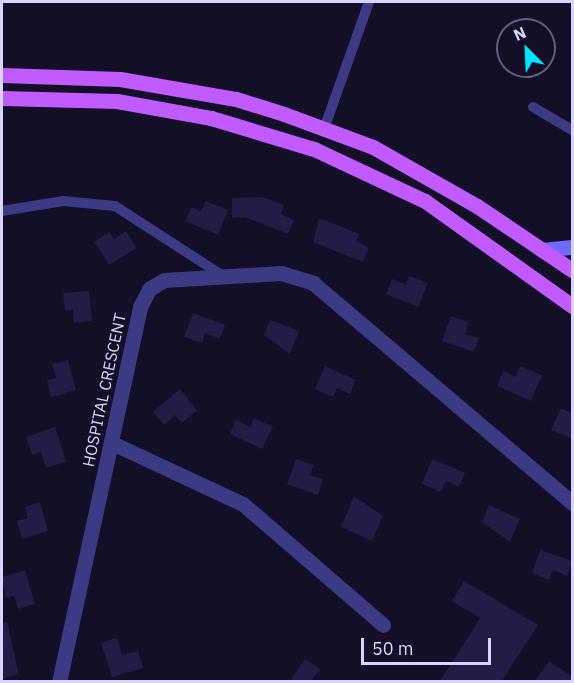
<!DOCTYPE html>
<html>
<head>
<meta charset="utf-8">
<style>
  body { margin:0 }
  #map { position:relative; width:574px; height:683px; overflow:hidden; background:#130f26; font-family:"IBM Plex Sans",sans-serif }
  div>[style] { position:absolute }
  [style*='--x'] { left:calc(var(--x)*1px); top:calc(var(--y)*1px); width:calc(var(--w)*1px); rotate:calc(var(--a)*1deg) }
  .building>* { inset:0; background:#241b47 }
  .lane>* { height:10px; margin:-5px; padding:0 5px; transform-origin:5px; border-radius:5px; background:#3d3a85 }
  .street>* { height:15px; margin:-7.5px; padding:0 7.5px; transform-origin:7.5px; border-radius:7.5px; background:#3d3a85 }
  .secondary>* { height:15px; margin:-7.5px; padding:0 7.5px; transform-origin:7.5px; border-radius:7.5px; background:#6f6bff }
  .primary>* { height:15px; margin:-7.5px; padding:0 7.5px; transform-origin:7.5px; border-radius:7.5px; background:#c25bff }
  span { translate:-50% -50%; white-space:nowrap; text-align:center; line-height:1.15; -webkit-text-stroke:4.5px #130f26; paint-order:stroke }
  .street-label { font-size:16px; color:#d9d4ff }
  .frame { position:absolute; inset:0; border:3px solid #d9d4ff; pointer-events:none }
  .north { position:absolute; left:496px; top:18px; width:60px; height:60px; box-sizing:border-box; background:#130f26; border:2px solid #625e7d; border-radius:50%; rotate:336deg; font-size:16px; font-weight:700; line-height:24px; text-align:center; color:#d9d4ff }
  .north::after { content:''; display:block; margin:auto; width:21px; height:27px; background:#00e5ff; clip-path:polygon(50% 0,100% 100%,50% 72%,0 100%) }
  .scale { position:absolute; left:361px; top:638px; width:130px; height:27px; box-sizing:border-box; border:3px solid #d9d4ff; border-top:0; padding-left:8px; font-size:18px; line-height:21px; white-space:nowrap; color:#d9d4ff; -webkit-text-stroke:4px #130f26; paint-order:stroke }
</style>
</head>
<body>
<div id="map">
  <div class="building">
    <div style="clip-path:polygon(263px 197px,284px 205px,281px 214px,294px 220px,288px 234px,245px 217px,232px 218px,232px 198px)"></div>
    <div style="clip-path:polygon(206px 201px,228px 210px,218px 235px,185px 221px,191px 207px,201px 211px)"></div>
    <div style="clip-path:polygon(319px 218px,359px 234px,356px 241px,369px 247px,363px 262px,313px 242px)"></div>
    <div style="clip-path:polygon(126px 231px,137px 248px,109px 265px,94px 242px,109px 232px,114px 239px)"></div>
    <div style="clip-path:polygon(409px 276px,428px 283px,418px 307px,386px 294px,392px 279px,406px 285px)"></div>
    <div style="clip-path:polygon(89px 291px,92px 321px,74px 323px,73px 310px,65px 311px,63px 293px)"></div>
    <div style="clip-path:polygon(193px 313px,225px 325px,220px 339px,205px 333px,202px 343px,184px 337px)"></div>
    <div style="clip-path:polygon(451px 316px,469px 322px,465px 334px,479px 338px,474px 352px,442px 341px)"></div>
    <div style="clip-path:polygon(270px 320px,299px 331px,290px 354px,264px 335px)"></div>
    <div style="clip-path:polygon(68px 360px,76px 390px,51px 397px,47px 380px,56px 378px,52px 364px)"></div>
    <div style="clip-path:polygon(325px 366px,356px 380px,350px 394px,337px 388px,333px 397px,315px 389px)"></div>
    <div style="clip-path:polygon(520px 366px,542px 375px,531px 401px,497px 386px,503px 371px,515px 377px)"></div>
    <div style="clip-path:polygon(180px 389px,197px 410px,182px 423px,175px 415px,164px 425px,153px 412px)"></div>
    <div style="clip-path:polygon(561px 408px,573px 414px,573px 439px,551px 430px)"></div>
    <div style="clip-path:polygon(254px 418px,273px 427px,262px 449px,230px 434px,236px 420px,250px 427px)"></div>
    <div style="clip-path:polygon(55px 427px,66px 462px,46px 468px,41px 452px,32px 455px,26px 437px)"></div>
    <div style="clip-path:polygon(296px 459px,314px 465px,310px 475px,323px 479px,318px 495px,287px 484px)"></div>
    <div style="clip-path:polygon(432px 459px,465px 473px,459px 487px,446px 481px,441px 492px,422px 484px)"></div>
    <div style="clip-path:polygon(354px 496px,383px 516px,372px 541px,341px 527px)"></div>
    <div style="clip-path:polygon(40px 502px,48px 531px,22px 539px,17px 521px,28px 518px,25px 507px)"></div>
    <div style="clip-path:polygon(489px 505px,520px 519px,510px 542px,482px 522px)"></div>
    <div style="clip-path:polygon(540px 550px,572px 561px,567px 576px,553px 570px,549px 580px,532px 573px)"></div>
    <div style="clip-path:polygon(25px 570px,35px 604px,18px 609px,14px 596px,6px 598px,2px 577px)"></div>
    <div style="clip-path:polygon(464px 581px,538px 625px,502px 681px,440px 681px,480px 618px,452px 601px)"></div>
    <div style="clip-path:polygon(7px 622px,19px 674px,2px 679px,2px 623px)"></div>
    <div style="clip-path:polygon(117px 638px,122px 655px,138px 651px,143px 668px,112px 677px,101px 643px)"></div>
    <div style="clip-path:polygon(305px 659px,320px 669px,311px 681px,290px 681px)"></div>
    <div style="clip-path:polygon(549px 661px,573px 677px,573px 681px,535px 681px)"></div>
  </div>
  <div class="lane">
    <div style="--x:533;--y:107;--w:45;--a:30.5"></div>
    <div style="--x:324;--y:129;--w:135;--a:-70.5"></div>
    <div style="--x:2;--y:211;--w:62;--a:-9.3"></div>
    <div style="--x:63;--y:201;--w:52;--a:5.5"></div>
    <div style="--x:115;--y:206;--w:125;--a:32.9"></div>
  </div>
  <div class="street">
    <div style="--x:112;--y:443;--w:145;--a:25"></div>
    <div style="--x:243;--y:504;--w:185;--a:40.8"></div>
    <div style="--x:59;--y:682;--w:384;--a:-77.8"></div>
    <div style="--x:140;--y:307;--w:20;--a:-63"></div>
    <div style="--x:149;--y:289;--w:17;--a:-31"></div>
    <div style="--x:164;--y:280;--w:117;--a:-3.4"></div>
    <div style="--x:281;--y:273;--w:34;--a:17"></div>
    <div style="--x:313;--y:283;--w:340;--a:40.3"></div>
  </div>
  <div class="secondary">
    <div style="--x:542;--y:250;--w:30;--a:-6"></div>
  </div>
  <div class="primary">
    <div style="--x:2;--y:75;--w:118;--a:1.9"></div>
    <div style="--x:120;--y:79;--w:118;--a:9.8"></div>
    <div style="--x:236;--y:99;--w:50;--a:17.4"></div>
    <div style="--x:284;--y:114;--w:95;--a:20.3"></div>
    <div style="--x:373;--y:147;--w:120;--a:29.6"></div>
    <div style="--x:477;--y:206;--w:115;--a:34"></div>
    <div style="--x:2;--y:98;--w:115;--a:1.5"></div>
    <div style="--x:117;--y:101;--w:96;--a:10.3"></div>
    <div style="--x:211;--y:118;--w:108;--a:16.8"></div>
    <div style="--x:314;--y:149;--w:123;--a:25.1"></div>
    <div style="--x:425;--y:201;--w:181;--a:35.5"></div>
  </div>
  <div class="street-label">
    <span style="left:104px;top:390px;rotate:-78deg">HOSPITAL CRESCENT</span>
  </div>
  <div class="frame"></div>
  <div class="north">N</div>
  <div class="scale">50 m</div>
</div>
</body>
</html>
